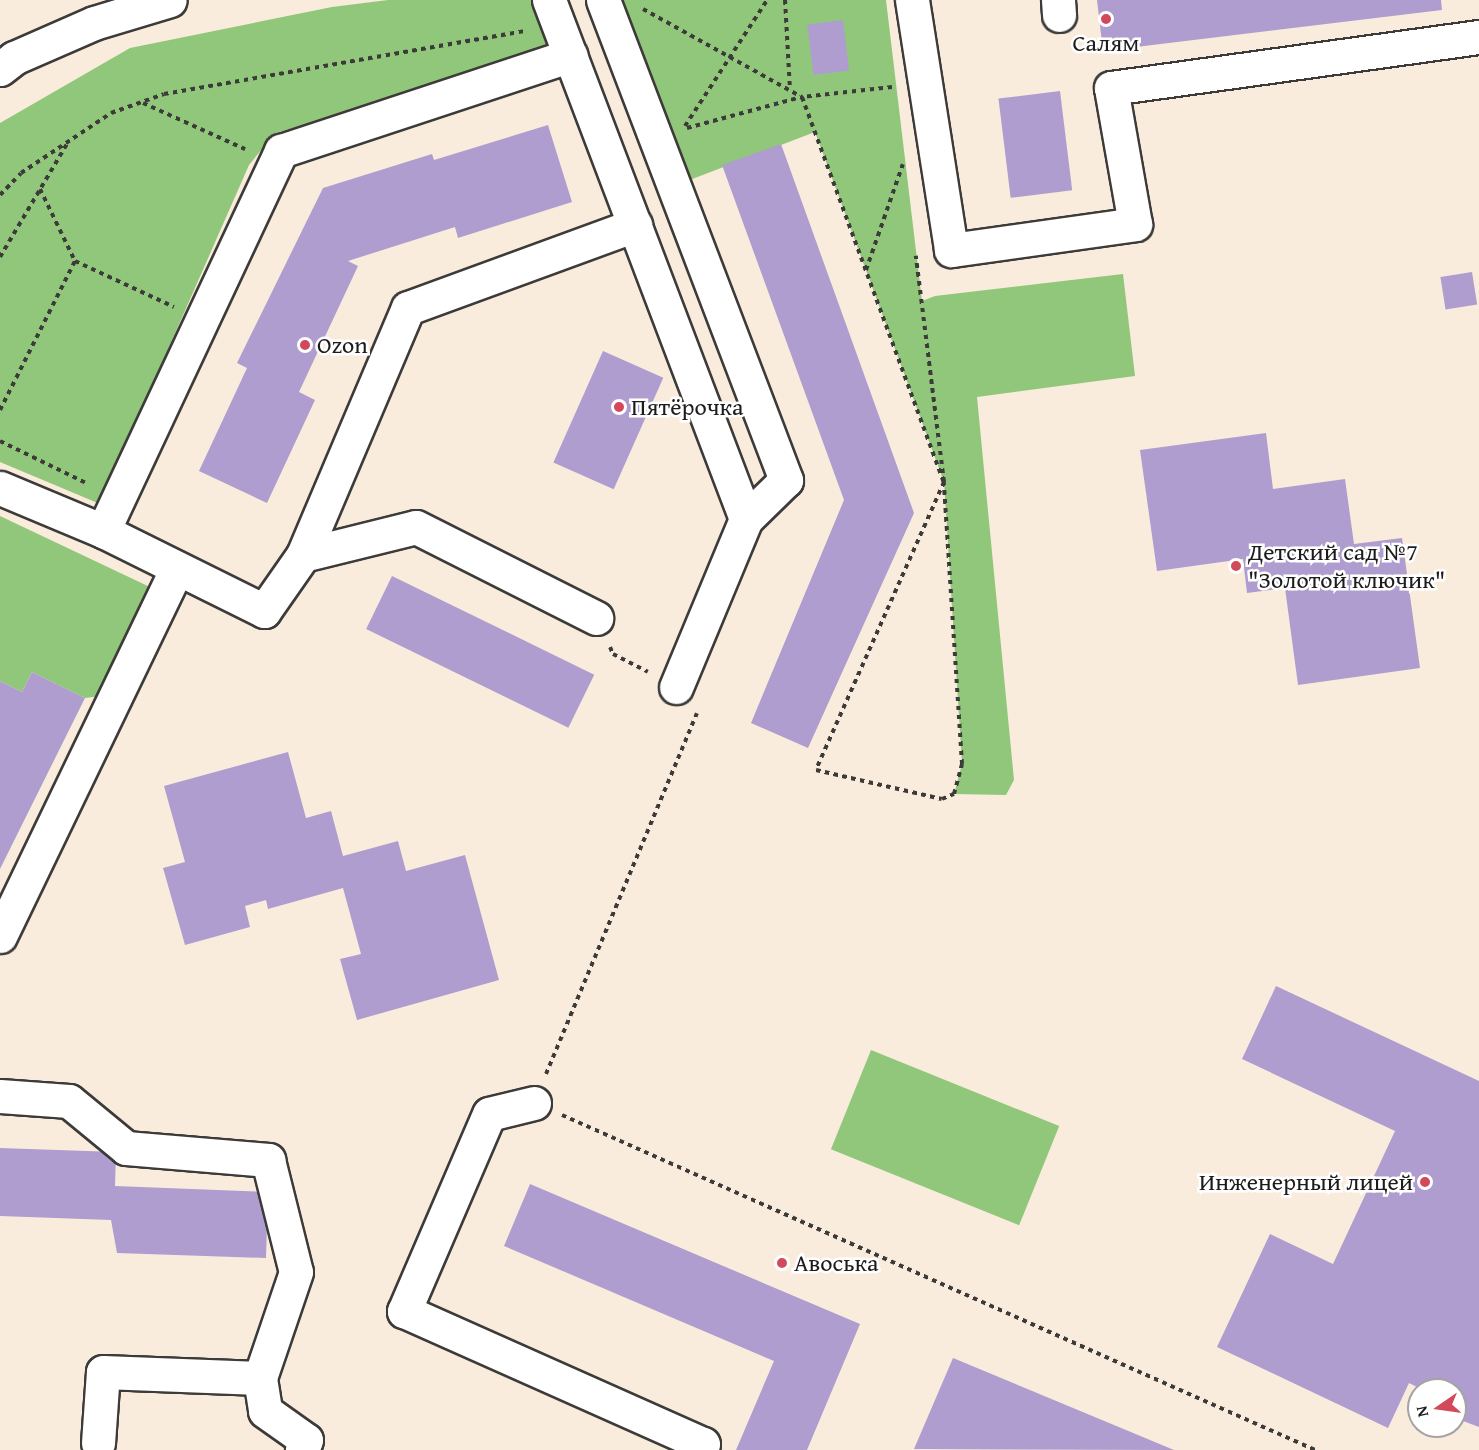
<!DOCTYPE html>
<html>
<head>
<meta charset="utf-8">
<style>
  body { margin:0 }
  #map { position:relative; width:1479px; height:1450px; overflow:hidden; background:#f9ecdc; font-family:"Gentium Book Plus",serif }
  div>[style] { position:absolute }
  [style*='--x'] { left:calc(var(--x)*1px); top:calc(var(--y)*1px); width:calc(var(--w)*1px); rotate:calc(var(--a)*1deg) }
  .green>* { inset:0; background:#90c77a; transform-origin:0 0 }
  .building>* { inset:0; background:#ae9dce; transform-origin:0 0 }
  .path>* { height:4px; margin-top:-2px; transform-origin:0; background:repeating-linear-gradient(90deg,#3d3b39 0 4.5px,transparent 0 9px) }
  .roads { filter:drop-shadow(2px 0 #3d3b39) drop-shadow(-2px 0 #3d3b39) drop-shadow(0 2px #3d3b39) drop-shadow(0 -2px #3d3b39) }
  .minor>* { height:33px; margin:-16.5px; padding:0 16.5px; transform-origin:16.5px; border-radius:16.5px; background:#fff }
  .major>* { height:33px; margin:-16.5px; padding:0 16.5px; transform-origin:16.5px; border-radius:16.5px; background:#fff }
  .dots>* { width:16px; height:16px; translate:-50% -50%; box-sizing:border-box; border:3px solid #fff; border-radius:50% }
  span { translate:-50% -50%; white-space:nowrap; text-align:center; line-height:1.15; -webkit-text-stroke:5px #fff; paint-order:stroke }
  .poi-label { font-size:24px; color:#1c1c1c }
  .left { translate:0 -50%; text-align:left }
  .right { translate:-100% -50%; text-align:right }
  .north { position:absolute; left:1407px; top:1378px; width:60px; height:60px; box-sizing:border-box; background:#fff; border:2px solid #a4a4a4; border-radius:50%; rotate:257deg; font-size:16px; font-weight:700; line-height:24px; text-align:center; color:#1c1c1c }
  .north::after { content:''; display:block; margin:auto; width:21px; height:27px; background:#d1495b; clip-path:polygon(50% 0,100% 100%,50% 72%,0 100%) }
</style>
</head>
<body>
<div id="map">
  <div class="green">
    <div style="clip-path:polygon(388px 0,539px 0,554px 43px,522px 65px,275px 133px,249px 165px,100px 504px,0 462px,0 123px,130px 48px,332px 7px)"></div>
    <div style="clip-path:polygon(603px 0,886px 0,922px 301px,935px 296px,1123px 274px,1135px 376px,977px 397px,1014px 780px,1006px 795px,954px 794px,962px 764px,944px 482px,815px 132px,674px 186px)"></div>
    <div style="clip-path:polygon(0 516px,152px 588px,101px 696px,85px 698px,32px 672px,22px 692px,0 681px)"></div>
    <div style="left:871px;top:1050px;width:203px;height:107px;rotate:22deg"></div>
  </div>
  <div class="building">
    <div style="clip-path:polygon(1097px 0,1441px 0,1442px 10px,1103px 51px)"></div>
    <div style="left:843px;top:20px;width:51px;height:36px;rotate:83deg"></div>
    <div style="left:1060px;top:91px;width:100px;height:62px;rotate:83deg"></div>
    <div style="clip-path:polygon(548px 125px,572px 202px,458px 238px,455px 227px,348px 261px,358px 266px,299px 392px,315px 400px,267px 503px,199px 471px,247px 368px,237px 363px,323px 188px,432px 154px,434px 160px)"></div>
    <div style="clip-path:polygon(781px 144px,914px 513px,808px 748px,751px 723px,844px 500px,722px 165px)"></div>
    <div style="left:1472px;top:272px;width:33px;height:32px;rotate:81deg"></div>
    <div style="left:603px;top:351px;width:66px;height:122px;rotate:24deg"></div>
    <div style="clip-path:polygon(1266px 433px,1273px 489px,1345px 479px,1354px 544px,1402px 538px,1420px 668px,1298px 685px,1285px 588px,1247px 593px,1243px 559px,1157px 571px,1140px 450px)"></div>
    <div style="left:392px;top:576px;width:225px;height:59px;rotate:26deg"></div>
    <div style="clip-path:polygon(32px 672px,85px 698px,0 869px,0 681px,22px 692px)"></div>
    <div style="clip-path:polygon(288px 752px,306px 818px,331px 811px,343px 856px,398px 841px,406px 871px,465px 855px,499px 980px,357px 1020px,340px 959px,361px 954px,343px 888px,268px 909px,266px 900px,245px 906px,250px 927px,185px 945px,163px 868px,185px 862px,164px 786px)"></div>
    <div style="clip-path:polygon(1276px 986px,1479px 1081px,1479px 1427px,1455px 1418px,1455px 1390px,1423px 1390px,1409px 1383px,1388px 1428px,1217px 1347px,1270px 1234px,1333px 1264px,1395px 1131px,1242px 1059px)"></div>
    <div style="clip-path:polygon(0 1148px,116px 1152px,115px 1186px,268px 1192px,266px 1258px,117px 1253px,111px 1220px,0 1216px)"></div>
    <div style="clip-path:polygon(530px 1184px,860px 1324px,807px 1450px,736px 1450px,774px 1361px,504px 1246px)"></div>
    <div style="clip-path:polygon(953px 1358px,1174px 1450px,914px 1449px)"></div>
  </div>
  <div class="path">
    <div style="--x:785;--y:0;--w:90;--a:86.8"></div>
    <div style="--x:643;--y:9;--w:182;--a:29"></div>
    <div style="--x:892;--y:87;--w:91;--a:173.7"></div>
    <div style="--x:802;--y:97;--w:410;--a:69.8"></div>
    <div style="--x:944;--y:482;--w:315;--a:114"></div>
    <div style="--x:816;--y:770;--w:129;--a:13"></div>
    <div style="--x:942;--y:799;--w:13;--a:-23"></div>
    <div style="--x:954;--y:794;--w:31;--a:-75"></div>
    <div style="--x:962;--y:764;--w:283;--a:-93.7"></div>
    <div style="--x:944;--y:482;--w:228;--a:-97.1"></div>
    <div style="--x:143;--y:103;--w:112;--a:24.3"></div>
    <div style="--x:685;--y:126;--w:150;--a:-56.9"></div>
    <div style="--x:687;--y:128;--w:118;--a:-15.2"></div>
    <div style="--x:40;--y:189;--w:80;--a:64.1"></div>
    <div style="--x:0;--y:195;--w:30;--a:-46"></div>
    <div style="--x:21;--y:173;--w:108;--a:-33.7"></div>
    <div style="--x:111;--y:113;--w:56;--a:-19.7"></div>
    <div style="--x:164;--y:94;--w:367;--a:-9.9"></div>
    <div style="--x:0;--y:257;--w:134;--a:-59.4"></div>
    <div style="--x:866;--y:270;--w:112;--a:-70.8"></div>
    <div style="--x:0;--y:410;--w:167;--a:-63.3"></div>
    <div style="--x:75;--y:261;--w:109;--a:24.9"></div>
    <div style="--x:0;--y:441;--w:98;--a:26"></div>
    <div style="--x:610;--y:647;--w:8;--a:67"></div>
    <div style="--x:613;--y:654;--w:39;--a:27"></div>
    <div style="--x:546;--y:1074;--w:391;--a:-67.3"></div>
    <div style="--x:562;--y:1115;--w:824;--a:23.98"></div>
  </div>
  <div class="roads">
    <div class="minor">
      <div style="--x:549;--y:0;--w:555;--a:69.21"></div>
      <div style="--x:603;--y:0;--w:514;--a:69.13"></div>
      <div style="--x:786;--y:480;--w:56;--a:135.7"></div>
      <div style="--x:746;--y:519;--w:182;--a:112.6"></div>
      <div style="--x:912;--y:0;--w:253;--a:81.1"></div>
      <div style="--x:951;--y:250;--w:186;--a:-8"></div>
      <div style="--x:1135;--y:224;--w:138;--a:-100"></div>
      <div style="--x:1111;--y:88;--w:372;--a:-7.9"></div>
      <div style="--x:1058;--y:0;--w:15;--a:86"></div>
      <div style="--x:0;--y:488;--w:112;--a:22.7"></div>
      <div style="--x:103;--y:531;--w:180;--a:26.4"></div>
      <div style="--x:264;--y:611;--w:68;--a:-55.1"></div>
      <div style="--x:303;--y:555;--w:268;--a:-67"></div>
      <div style="--x:408;--y:308;--w:242;--a:-20.1"></div>
      <div style="--x:103;--y:531;--w:420;--a:-64.9"></div>
      <div style="--x:281;--y:151;--w:305;--a:-18.3"></div>
      <div style="--x:303;--y:555;--w:116;--a:-13.9"></div>
      <div style="--x:416;--y:527;--w:202;--a:26.8"></div>
      <div style="--x:0;--y:936;--w:408;--a:-64.3"></div>
      <div style="--x:0;--y:1096;--w:69;--a:4.1"></div>
      <div style="--x:69;--y:1101;--w:74;--a:39.5"></div>
      <div style="--x:126;--y:1148;--w:143;--a:4.8"></div>
      <div style="--x:268;--y:1160;--w:115;--a:76"></div>
      <div style="--x:296;--y:1272;--w:112;--a:108.8"></div>
      <div style="--x:260;--y:1378;--w:33;--a:81"></div>
      <div style="--x:265;--y:1411;--w:50;--a:35.3"></div>
      <div style="--x:306;--y:1440;--w:11;--a:112"></div>
      <div style="--x:534;--y:1103;--w:46;--a:166.3"></div>
      <div style="--x:489;--y:1114;--w:215;--a:113.3"></div>
      <div style="--x:404;--y:1311;--w:327;--a:24"></div>
      <div style="--x:703;--y:1444;--w:7;--a:117"></div>
      <div style="--x:98;--y:1443;--w:71;--a:-86"></div>
      <div style="--x:103;--y:1372;--w:157;--a:2.2"></div>
    </div>
    <div class="major">
      <div style="--x:0;--y:69;--w:18;--a:-38"></div>
      <div style="--x:14;--y:58;--w:87;--a:-23.6"></div>
      <div style="--x:94;--y:23;--w:79;--a:-16.8"></div>
    </div>
  </div>
  <div class="dots">
    <div style="left:1106px;top:19px;background:#d1495b"></div>
    <div style="left:305px;top:345px;background:#d1495b"></div>
    <div style="left:619px;top:407px;background:#d1495b"></div>
    <div style="left:1236px;top:566px;background:#d1495b"></div>
    <div style="left:1425px;top:1182px;background:#d1495b"></div>
    <div style="left:782px;top:1263px;background:#d1495b"></div>
  </div>
  <div class="poi-label">
    <span style="left:1106px;top:43px">Салям</span>
    <span class="left" style="left:317px;top:345px">Ozon</span>
    <span class="left" style="left:631px;top:407px">Пятёрочка</span>
    <span class="left" style="left:1248px;top:566px">Детский сад №7<br>"Золотой ключик"</span>
    <span class="right" style="left:1413px;top:1182px">Инженерный лицей</span>
    <span class="left" style="left:794px;top:1263px">Авоська</span>
  </div>
  <div class="north">N</div>
</div>
</body>
</html>
